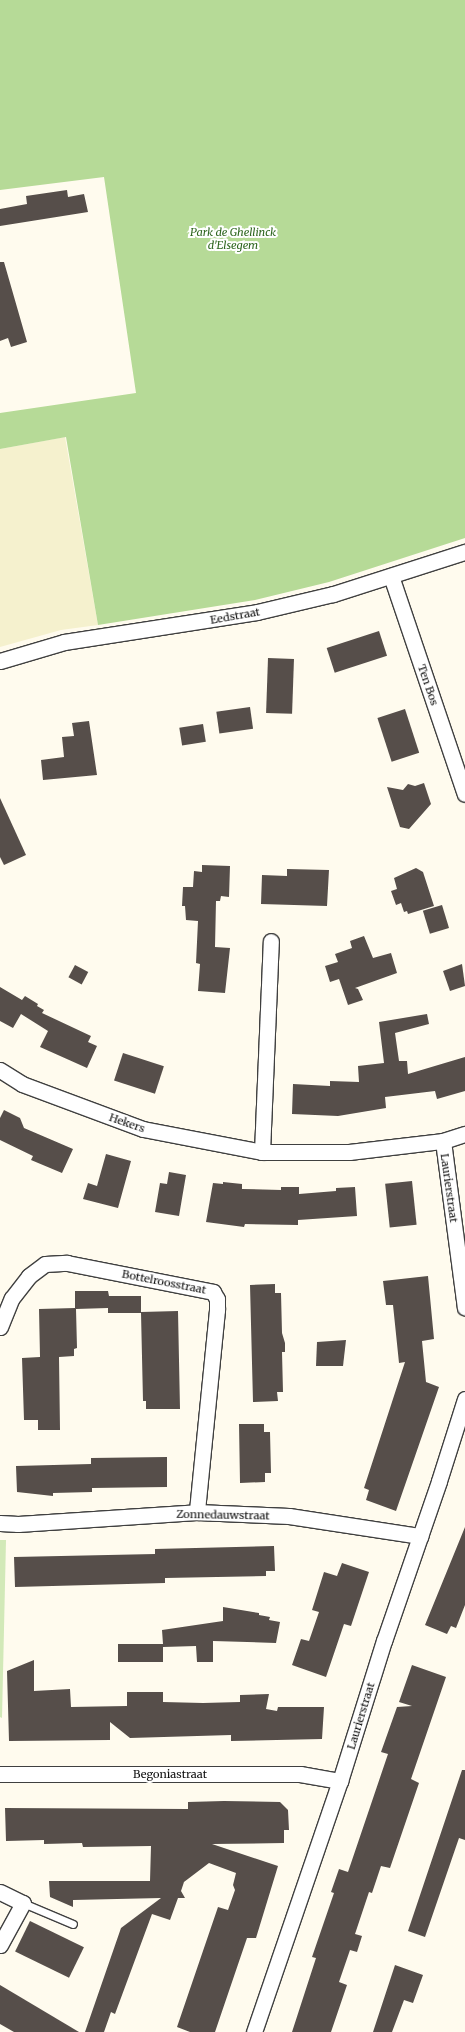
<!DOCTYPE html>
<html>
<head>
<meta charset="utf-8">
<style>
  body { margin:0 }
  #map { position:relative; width:465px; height:2032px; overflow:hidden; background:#fffbee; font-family:Merriweather,serif }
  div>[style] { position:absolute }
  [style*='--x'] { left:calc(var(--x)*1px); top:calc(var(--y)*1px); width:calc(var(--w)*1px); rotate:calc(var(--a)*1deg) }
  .farmland>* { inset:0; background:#f5f1ce }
  .green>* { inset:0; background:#d2e9b8 }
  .forest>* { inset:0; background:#b6da97 }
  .building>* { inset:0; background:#564e4a; transform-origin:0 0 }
  .roads { filter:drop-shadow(1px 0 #404040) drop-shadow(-1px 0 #404040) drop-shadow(0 1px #404040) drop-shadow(0 -1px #404040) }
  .service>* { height:7px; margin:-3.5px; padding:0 3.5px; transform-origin:3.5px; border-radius:3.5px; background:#fff }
  .minor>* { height:15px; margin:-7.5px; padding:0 7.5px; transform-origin:7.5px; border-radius:7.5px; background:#fff }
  span { translate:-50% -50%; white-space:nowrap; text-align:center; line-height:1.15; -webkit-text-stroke:4px #fff; paint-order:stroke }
  .park-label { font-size:11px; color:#2d651e; font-style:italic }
  .street-label { font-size:11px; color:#0d0d0d }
</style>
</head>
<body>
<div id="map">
  <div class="farmland">
    <div style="clip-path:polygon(65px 437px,98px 625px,61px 630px,0 647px,0 449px)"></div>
  </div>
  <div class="green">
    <div style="clip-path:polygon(0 1540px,6px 1540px,2px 1718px,0 1717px)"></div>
  </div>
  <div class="forest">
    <div style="clip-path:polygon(0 0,465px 0,465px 538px,329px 582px,255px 600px,98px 625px,66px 437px,0 449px,0 413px,136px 393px,104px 177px,0 190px)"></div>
  </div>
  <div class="building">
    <div style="clip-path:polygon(67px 190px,68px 197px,84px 194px,88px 212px,0 226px,0 209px,27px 204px,26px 196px)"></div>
    <div style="clip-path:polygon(0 262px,4px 262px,27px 342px,11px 347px,8px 338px,0 341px)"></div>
    <div style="left:379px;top:631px;width:26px;height:55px;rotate:72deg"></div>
    <div style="left:268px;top:658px;width:26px;height:55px;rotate:2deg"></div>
    <div style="left:250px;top:707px;width:22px;height:34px;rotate:82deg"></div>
    <div style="left:405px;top:709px;width:46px;height:29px;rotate:72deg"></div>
    <div style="clip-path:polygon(89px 721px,97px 775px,43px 780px,41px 760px,64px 757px,62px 737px,74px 736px,72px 723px)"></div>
    <div style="left:203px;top:724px;width:18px;height:24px;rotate:81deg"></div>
    <div style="clip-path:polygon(424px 783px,431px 804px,409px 829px,400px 827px,387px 787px,403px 790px,408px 784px,415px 786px)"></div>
    <div style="clip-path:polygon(0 798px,26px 855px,4px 865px,0 857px)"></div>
    <div style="clip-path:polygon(202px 865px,230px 866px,229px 897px,221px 896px,220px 901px,216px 901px,215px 947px,230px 948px,225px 993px,198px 991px,200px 964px,196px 963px,198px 921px,186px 920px,185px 906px,182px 906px,183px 887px,193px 887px,194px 871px,202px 872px)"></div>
    <div style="clip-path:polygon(416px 868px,423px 872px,434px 906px,408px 914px,407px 911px,404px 912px,401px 903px,396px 905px,391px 891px,397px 889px,394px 878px)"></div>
    <div style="clip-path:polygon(287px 869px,329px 870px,327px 906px,261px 904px,262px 875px,287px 876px)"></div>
    <div style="left:442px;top:905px;width:24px;height:20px;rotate:73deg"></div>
    <div style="clip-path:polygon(364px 936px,373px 958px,391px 953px,397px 973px,355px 988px,358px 989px,363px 1000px,348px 1005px,339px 979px,330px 982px,325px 966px,338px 962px,335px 954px,352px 948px,350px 941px)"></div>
    <div style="clip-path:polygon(462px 964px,465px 986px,450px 991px,443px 971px)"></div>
    <div style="left:75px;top:965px;width:15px;height:14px;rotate:28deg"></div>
    <div style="clip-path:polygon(0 987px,22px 1000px,25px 996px,38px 1004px,37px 1006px,44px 1010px,42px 1013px,91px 1036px,88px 1042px,97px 1046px,87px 1068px,40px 1047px,48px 1031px,21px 1014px,13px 1028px,0 1021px)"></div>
    <div style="clip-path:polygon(427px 1014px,429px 1024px,395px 1033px,399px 1061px,407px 1061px,408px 1074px,465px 1057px,465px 1091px,437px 1099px,435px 1091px,385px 1097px,386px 1108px,338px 1116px,292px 1114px,293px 1084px,330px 1086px,330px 1081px,359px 1082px,358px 1066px,384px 1063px,379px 1022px)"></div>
    <div style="left:123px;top:1053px;width:43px;height:29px;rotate:18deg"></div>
    <div style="clip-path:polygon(4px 1110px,20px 1118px,24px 1128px,73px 1149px,62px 1173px,31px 1160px,33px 1156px,0 1140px,0 1118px)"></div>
    <div style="clip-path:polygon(106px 1154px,131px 1161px,118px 1208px,83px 1199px,88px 1183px,97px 1186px)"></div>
    <div style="clip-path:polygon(169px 1172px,186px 1175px,179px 1216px,155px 1212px,160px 1183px,167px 1184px)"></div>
    <div style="left:412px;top:1181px;width:44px;height:27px;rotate:84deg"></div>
    <div style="clip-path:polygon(223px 1182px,242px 1184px,242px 1189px,281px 1190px,281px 1187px,299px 1187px,299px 1194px,336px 1191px,336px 1188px,355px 1187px,357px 1216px,298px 1220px,298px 1225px,245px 1224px,244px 1227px,206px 1222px,213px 1183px,223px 1184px)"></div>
    <div style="clip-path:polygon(428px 1276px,434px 1339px,422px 1341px,426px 1382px,439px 1387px,396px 1511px,366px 1500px,369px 1490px,364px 1488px,405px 1362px,399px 1363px,393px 1305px,386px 1305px,383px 1281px)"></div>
    <div style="clip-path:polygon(275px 1284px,275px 1293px,281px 1293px,282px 1333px,285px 1343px,285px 1352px,282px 1352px,283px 1392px,277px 1392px,278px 1401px,253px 1402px,250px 1285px)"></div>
    <div style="clip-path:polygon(75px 1291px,108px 1291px,109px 1296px,141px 1296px,141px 1312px,178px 1311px,180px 1409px,146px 1409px,146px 1401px,143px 1401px,141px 1313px,108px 1313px,108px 1308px,76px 1309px,77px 1348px,74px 1349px,74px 1356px,59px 1357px,60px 1430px,38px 1430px,38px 1420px,24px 1420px,22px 1358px,40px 1357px,39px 1309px,75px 1308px)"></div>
    <div style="clip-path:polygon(346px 1340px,343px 1366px,316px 1366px,317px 1342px)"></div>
    <div style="clip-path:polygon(239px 1424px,264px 1424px,264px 1432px,270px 1432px,271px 1473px,265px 1473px,265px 1482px,240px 1483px)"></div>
    <div style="clip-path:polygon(167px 1457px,167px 1487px,92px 1488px,92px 1492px,53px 1493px,53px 1496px,17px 1492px,16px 1466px,91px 1464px,91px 1458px)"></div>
    <div style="clip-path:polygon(465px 1527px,465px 1605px,456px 1628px,451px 1626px,447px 1634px,425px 1625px)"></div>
    <div style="clip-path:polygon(274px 1546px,275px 1571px,266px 1571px,266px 1576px,165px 1578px,165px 1583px,15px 1587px,14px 1557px,155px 1554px,155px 1549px)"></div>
    <div style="clip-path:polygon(342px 1563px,369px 1572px,351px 1626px,344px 1624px,326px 1677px,292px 1665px,301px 1639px,309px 1641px,319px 1612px,312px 1610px,324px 1572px,337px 1576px)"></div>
    <div style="clip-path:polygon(223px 1607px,259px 1613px,259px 1615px,270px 1617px,269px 1620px,280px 1622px,276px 1643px,213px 1641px,213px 1662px,197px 1662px,196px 1646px,163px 1647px,163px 1662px,118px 1662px,118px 1644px,163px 1644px,162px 1630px,223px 1621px)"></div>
    <div style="clip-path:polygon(34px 1660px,34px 1691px,70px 1689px,71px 1707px,127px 1706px,127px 1692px,163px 1692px,163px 1702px,203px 1703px,240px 1702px,240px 1695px,269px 1694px,266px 1709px,277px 1711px,278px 1707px,324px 1707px,322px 1739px,231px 1741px,231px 1735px,130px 1738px,110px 1722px,110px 1740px,9px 1741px,7px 1671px)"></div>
    <div style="clip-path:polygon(412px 1665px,446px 1677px,411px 1779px,419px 1783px,390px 1868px,381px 1866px,372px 1893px,369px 1892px,355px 1934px,362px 1936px,357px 1952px,350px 1950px,339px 1982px,347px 1985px,331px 2032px,292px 2032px,316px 1958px,312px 1957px,334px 1893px,331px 1892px,339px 1869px,348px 1872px,388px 1754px,381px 1752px,397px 1707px,412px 1706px,399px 1702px)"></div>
    <div style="clip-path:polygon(462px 1770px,465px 1770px,465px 1840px,459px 1838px,425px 1937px,408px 1931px)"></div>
    <div style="clip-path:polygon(224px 1801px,280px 1802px,288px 1810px,289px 1830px,284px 1830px,284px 1843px,212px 1844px,278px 1866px,256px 1938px,247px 1938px,215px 2032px,190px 2032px,177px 2027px,218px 1907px,228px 1910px,235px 1890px,233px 1885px,236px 1873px,209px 1863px,180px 1885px,184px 1882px,181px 1891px,185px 1898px,178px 1898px,170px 1920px,152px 1914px,115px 2014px,111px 2012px,104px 2032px,85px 2032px,121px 1928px,161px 1898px,73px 1900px,73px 1907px,50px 1897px,49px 1881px,150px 1881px,151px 1846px,83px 1847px,82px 1843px,44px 1844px,44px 1840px,6px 1841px,5px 1808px,188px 1809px,188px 1802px)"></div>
    <div style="left:30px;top:1921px;width:60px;height:34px;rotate:26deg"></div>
    <div style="clip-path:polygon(395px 1965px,423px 1975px,413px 2003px,404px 2000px,392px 2032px,373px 2032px)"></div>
    <div style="clip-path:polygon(0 1985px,79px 2032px,14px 2032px,0 2024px)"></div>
  </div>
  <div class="roads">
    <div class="service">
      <div style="--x:23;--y:1903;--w:54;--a:22.8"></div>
    </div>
    <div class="minor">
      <div style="--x:391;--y:576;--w:230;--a:71.3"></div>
      <div style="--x:0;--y:661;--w:67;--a:-16.5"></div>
      <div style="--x:64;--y:642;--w:195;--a:-8.8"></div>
      <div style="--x:257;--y:612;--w:78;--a:-13.3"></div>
      <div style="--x:333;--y:594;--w:139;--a:-17.7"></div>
      <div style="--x:0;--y:1070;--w:26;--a:32"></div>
      <div style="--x:22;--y:1084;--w:129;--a:20.4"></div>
      <div style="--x:143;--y:1129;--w:121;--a:10.9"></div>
      <div style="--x:262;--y:1152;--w:87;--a:0"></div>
      <div style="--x:349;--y:1152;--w:95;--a:-6.7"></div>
      <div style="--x:443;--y:1141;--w:23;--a:-18"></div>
      <div style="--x:443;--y:1141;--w:168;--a:82.5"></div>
      <div style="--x:262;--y:1152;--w:211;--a:-87.6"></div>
      <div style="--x:0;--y:1327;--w:31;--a:-68"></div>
      <div style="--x:12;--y:1298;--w:28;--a:-52"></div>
      <div style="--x:29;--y:1276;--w:20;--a:-37"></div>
      <div style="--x:45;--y:1264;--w:22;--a:-3"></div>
      <div style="--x:67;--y:1263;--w:149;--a:11.2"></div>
      <div style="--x:213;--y:1292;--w:8;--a:60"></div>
      <div style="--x:217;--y:1299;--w:11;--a:90"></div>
      <div style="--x:217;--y:1310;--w:203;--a:95.7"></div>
      <div style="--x:0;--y:1523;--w:18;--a:3"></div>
      <div style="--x:18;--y:1524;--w:179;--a:-3.8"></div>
      <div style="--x:197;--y:1512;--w:92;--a:2.5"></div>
      <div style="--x:289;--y:1516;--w:133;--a:8.7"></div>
      <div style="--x:0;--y:1774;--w:300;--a:0"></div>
      <div style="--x:300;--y:1774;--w:41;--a:9.9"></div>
      <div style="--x:0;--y:1892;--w:25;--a:26"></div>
      <div style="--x:23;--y:1903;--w:48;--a:118.7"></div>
      <div style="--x:254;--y:2032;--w:265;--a:-71.1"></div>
      <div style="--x:340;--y:1781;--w:147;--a:-72.6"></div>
      <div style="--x:384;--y:1641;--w:169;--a:-71"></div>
      <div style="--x:439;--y:1481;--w:86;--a:-72.4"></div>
    </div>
  </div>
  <div class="park-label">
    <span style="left:233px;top:239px">Park de Ghellinck<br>d'Elsegem</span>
  </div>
  <div class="street-label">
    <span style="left:235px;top:616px;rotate:-10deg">Eedstraat</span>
    <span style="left:428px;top:685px;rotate:71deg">Ten Bos</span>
    <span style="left:127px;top:1123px;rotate:19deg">Hekers</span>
    <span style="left:449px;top:1188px;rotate:82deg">Laurierstraat</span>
    <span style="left:164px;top:1282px;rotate:11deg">Bottelroosstraat</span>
    <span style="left:223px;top:1515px;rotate:1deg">Zonnedauwstraat</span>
    <span style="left:361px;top:1716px;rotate:-73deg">Laurierstraat</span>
    <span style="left:170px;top:1774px">Begoniastraat</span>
  </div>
</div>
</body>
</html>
